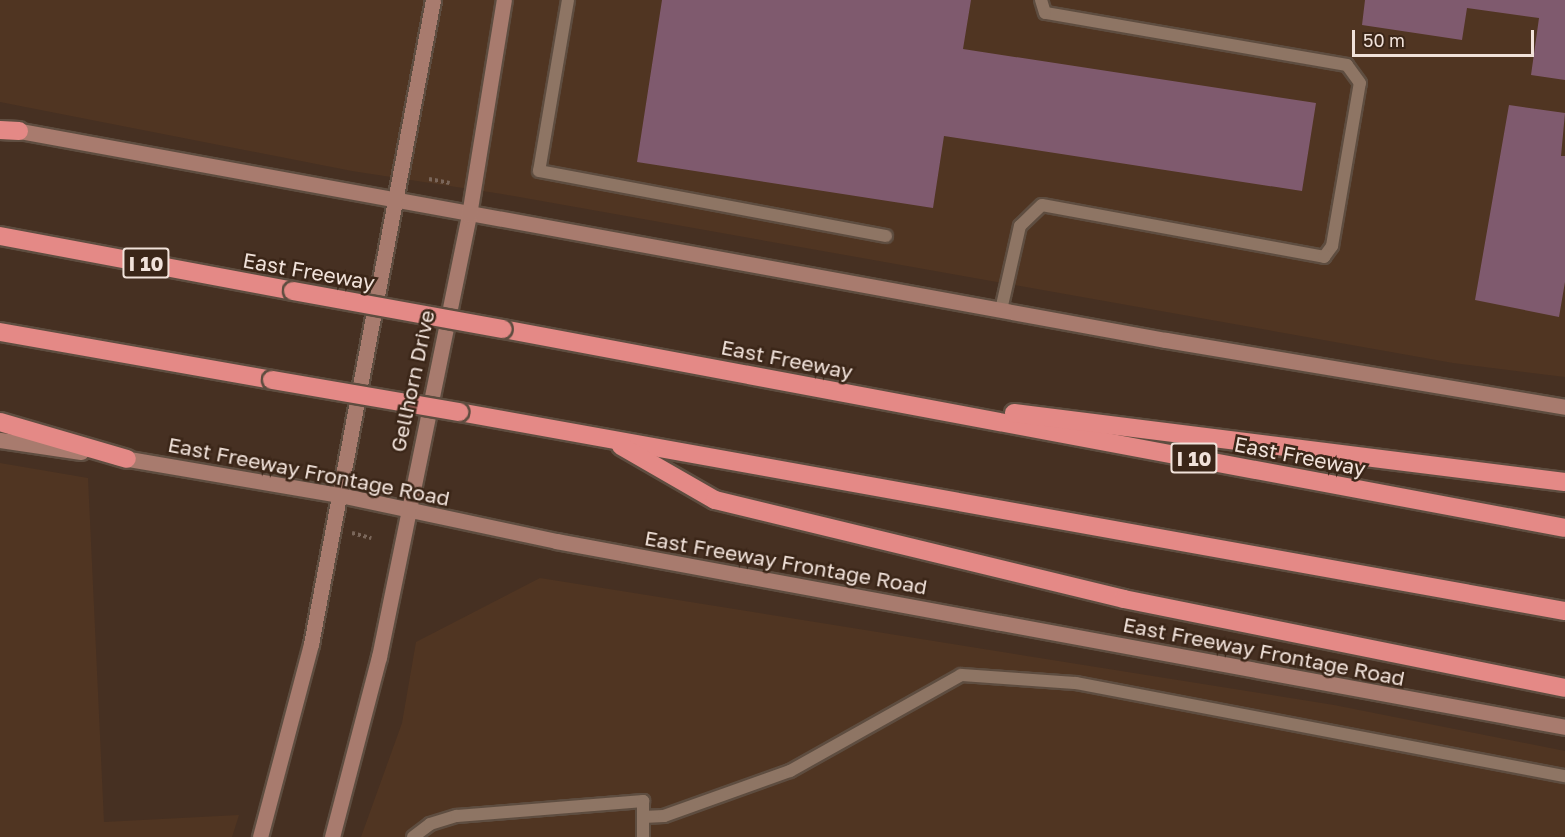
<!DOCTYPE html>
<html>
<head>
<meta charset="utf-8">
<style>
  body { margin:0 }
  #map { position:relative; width:1565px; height:837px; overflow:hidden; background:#463022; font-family:"Golos Text",sans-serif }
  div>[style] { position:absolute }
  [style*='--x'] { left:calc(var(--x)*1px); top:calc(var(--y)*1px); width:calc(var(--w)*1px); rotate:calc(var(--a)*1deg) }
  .built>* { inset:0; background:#503522 }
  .building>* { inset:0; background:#7f5a6e }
  .path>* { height:4px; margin-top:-2px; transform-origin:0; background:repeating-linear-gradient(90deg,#7a665a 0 3px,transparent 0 6px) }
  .roads { filter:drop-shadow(2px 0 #5e4d40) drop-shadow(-2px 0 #5e4d40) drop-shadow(0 2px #5e4d40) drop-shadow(0 -2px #5e4d40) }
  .lane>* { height:12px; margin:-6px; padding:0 6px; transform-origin:6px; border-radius:6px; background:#8e7564 }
  .secondary>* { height:15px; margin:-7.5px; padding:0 7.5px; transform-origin:7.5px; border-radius:7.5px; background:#a87b6e }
  .highway>* { height:18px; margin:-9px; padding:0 9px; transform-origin:9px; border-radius:9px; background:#e48986 }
  .bridges { filter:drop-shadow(2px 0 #5e4d40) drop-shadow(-2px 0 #5e4d40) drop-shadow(0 2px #5e4d40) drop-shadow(0 -2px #5e4d40) }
  .highway-bridge>* { height:18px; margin:-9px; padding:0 9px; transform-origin:9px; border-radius:9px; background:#e48986 }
  span { translate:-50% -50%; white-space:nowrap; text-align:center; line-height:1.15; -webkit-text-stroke:5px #3b2618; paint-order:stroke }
  .shield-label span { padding:2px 4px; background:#3b2618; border:2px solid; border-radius:4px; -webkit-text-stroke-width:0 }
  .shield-label { font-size:20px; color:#f1e2da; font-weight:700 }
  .street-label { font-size:21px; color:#f1e2da }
  .scale { position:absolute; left:1352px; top:30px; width:182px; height:27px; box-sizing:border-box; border:3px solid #f1e2da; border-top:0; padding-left:8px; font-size:18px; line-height:21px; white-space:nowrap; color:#f1e2da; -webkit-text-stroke:4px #3b2618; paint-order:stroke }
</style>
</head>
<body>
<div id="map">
  <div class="built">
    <div style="clip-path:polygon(0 0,1565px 0,1565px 377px,1453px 363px,502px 194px,352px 171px,0 102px)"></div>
    <div style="clip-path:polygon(0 463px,88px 478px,104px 822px,239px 815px,232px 837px,0 837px)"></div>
    <div style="clip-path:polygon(540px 578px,1334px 705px,1565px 751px,1565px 837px,361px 837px,402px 723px,416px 642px)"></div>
  </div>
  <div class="building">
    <div style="clip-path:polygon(662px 0,971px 0,963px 49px,1316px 103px,1302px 191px,944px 136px,933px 208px,637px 162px)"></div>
    <div style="clip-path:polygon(1365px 0,1565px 0,1565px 80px,1531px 75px,1539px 18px,1467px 8px,1462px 40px,1362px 25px)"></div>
    <div style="clip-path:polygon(1509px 105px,1565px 113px,1561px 156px,1565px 156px,1565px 282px,1559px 317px,1475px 300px)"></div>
  </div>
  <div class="path">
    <div style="--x:429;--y:179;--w:21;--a:11"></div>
    <div style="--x:352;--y:533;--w:20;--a:15"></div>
  </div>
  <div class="roads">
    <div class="lane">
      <div style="--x:568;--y:0;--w:173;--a:99.6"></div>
      <div style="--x:539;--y:171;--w:353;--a:10.6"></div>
      <div style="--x:1001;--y:310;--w:86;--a:-77.3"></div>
      <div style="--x:1020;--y:226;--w:30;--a:-44"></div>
      <div style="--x:1042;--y:205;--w:287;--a:10.4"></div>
      <div style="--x:1324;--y:257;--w:14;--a:-54"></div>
      <div style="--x:1332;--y:246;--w:165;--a:-80.3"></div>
      <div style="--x:1360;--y:83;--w:22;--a:-126"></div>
      <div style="--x:1347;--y:65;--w:306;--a:-170.2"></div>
      <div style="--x:1045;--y:13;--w:14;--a:-107"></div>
      <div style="--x:643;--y:817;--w:21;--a:-3"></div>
      <div style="--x:664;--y:816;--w:134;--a:-19.7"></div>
      <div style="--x:790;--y:771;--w:196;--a:-29.3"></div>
      <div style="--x:961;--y:675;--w:115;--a:4"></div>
      <div style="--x:1076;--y:683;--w:498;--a:10.8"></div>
      <div style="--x:413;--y:837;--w:21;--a:-37"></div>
      <div style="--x:430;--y:824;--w:28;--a:-17"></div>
      <div style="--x:457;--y:816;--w:187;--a:-4.6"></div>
      <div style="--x:643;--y:801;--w:36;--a:90"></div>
    </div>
    <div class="secondary">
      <div style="--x:9;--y:129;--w:1176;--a:10.34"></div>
      <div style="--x:1166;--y:340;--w:405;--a:9.5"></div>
      <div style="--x:0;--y:440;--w:82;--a:8.4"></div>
      <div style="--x:117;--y:457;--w:226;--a:9.7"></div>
      <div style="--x:340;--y:495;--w:221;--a:12"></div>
      <div style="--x:556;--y:541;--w:1026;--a:10.44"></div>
      <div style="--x:260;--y:837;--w:200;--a:-75.2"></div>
      <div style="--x:311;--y:644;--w:655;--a:-79.27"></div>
      <div style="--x:332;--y:837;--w:186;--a:-75.4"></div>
      <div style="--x:379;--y:657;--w:451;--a:-78.5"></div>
      <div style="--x:469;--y:215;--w:218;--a:-80.8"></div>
    </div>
    <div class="highway">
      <div style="--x:0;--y:130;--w:19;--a:3"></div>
      <div style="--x:0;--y:236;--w:298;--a:10.6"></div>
      <div style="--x:503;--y:329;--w:1080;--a:10.61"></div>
      <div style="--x:0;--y:332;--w:276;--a:10"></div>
      <div style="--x:459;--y:412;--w:1124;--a:10.2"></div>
      <div style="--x:1014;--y:413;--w:555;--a:7.14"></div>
      <div style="--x:0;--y:422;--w:132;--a:16.2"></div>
      <div style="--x:621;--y:446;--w:108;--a:29.9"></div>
      <div style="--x:715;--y:500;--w:421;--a:13.6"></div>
      <div style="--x:1124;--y:599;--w:450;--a:11.4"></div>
    </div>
  </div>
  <div class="bridges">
    <div class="highway-bridge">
      <div style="--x:293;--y:291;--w:213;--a:10.3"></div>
      <div style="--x:272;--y:380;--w:190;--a:9.7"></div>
    </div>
  </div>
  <div class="shield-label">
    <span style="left:146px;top:263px">I 10</span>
    <span style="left:1194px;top:458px">I 10</span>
  </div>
  <div class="street-label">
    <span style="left:309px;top:271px;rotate:10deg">East Freeway</span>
    <span style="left:787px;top:359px;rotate:11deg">East Freeway</span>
    <span style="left:412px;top:381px;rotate:-78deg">Gellhorn Drive</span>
    <span style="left:1300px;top:456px;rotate:11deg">East Freeway</span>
    <span style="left:309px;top:471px;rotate:11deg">East Freeway Frontage Road</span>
    <span style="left:786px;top:562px;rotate:10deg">East Freeway Frontage Road</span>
    <span style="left:1264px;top:651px;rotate:11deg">East Freeway Frontage Road</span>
  </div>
  <div class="scale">50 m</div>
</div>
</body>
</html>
